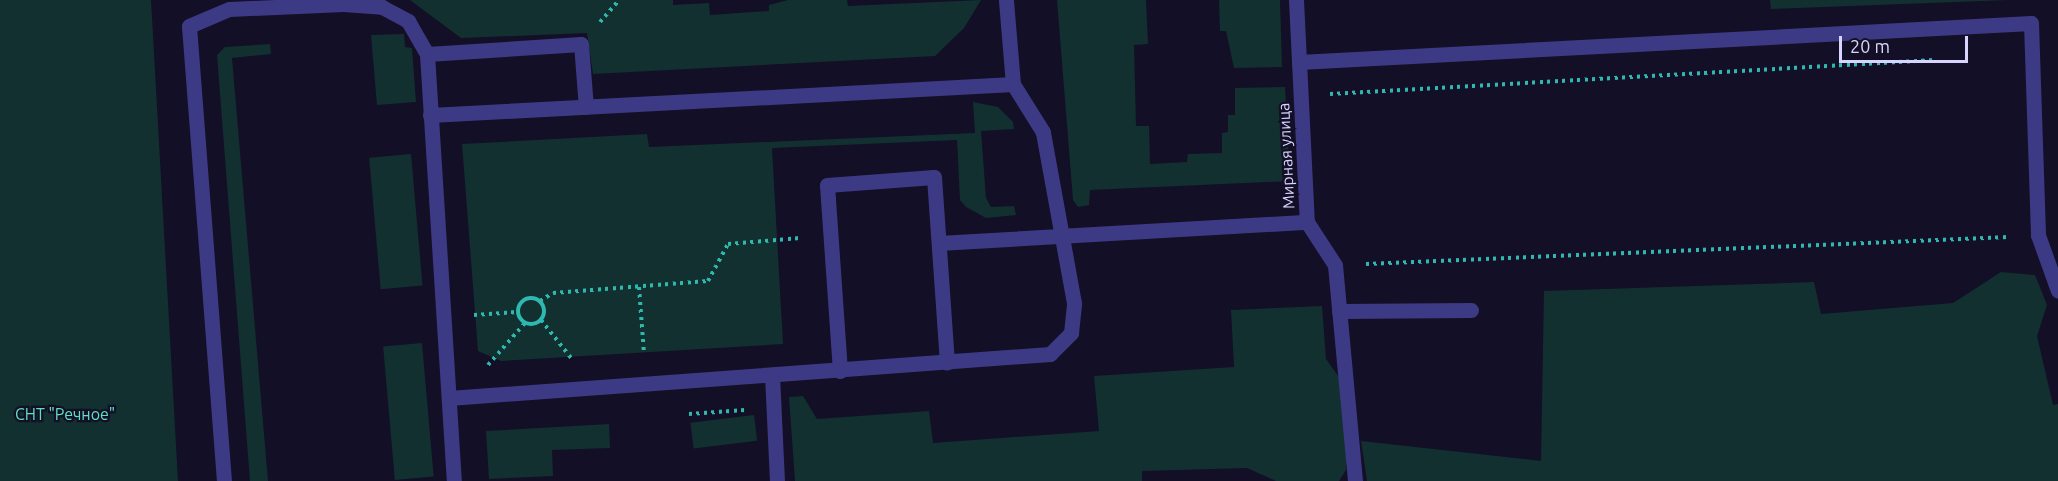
<!DOCTYPE html>
<html>
<head>
<meta charset="utf-8">
<style>
  body { margin:0 }
  #map { position:relative; width:2058px; height:481px; overflow:hidden; background:#130f26; font-family:Ubuntu,sans-serif }
  div>[style] { position:absolute }
  [style*='--x'] { left:calc(var(--x)*1px); top:calc(var(--y)*1px); width:calc(var(--w)*1px); rotate:calc(var(--a)*1deg) }
  .green>* { inset:0; background:#12302f; transform-origin:0 0 }
  .path>* { height:4px; margin-top:-2px; transform-origin:0; background:repeating-linear-gradient(90deg,#2fb8b0 0 3px,transparent 0 7.5px) }
  .path>.ring { margin:-2px; padding:0; box-sizing:content-box; background:none; border:4px solid #2fb8b0; border-radius:50% }
  .lane>* { height:15px; margin:-7.5px; padding:0 7.5px; transform-origin:7.5px; border-radius:7.5px; background:#3d3a85 }
  .street>* { height:15px; margin:-7.5px; padding:0 7.5px; transform-origin:7.5px; border-radius:7.5px; background:#3d3a85 }
  span { translate:-50% -50%; white-space:nowrap; text-align:center; line-height:1.15; -webkit-text-stroke:4.5px #130f26; paint-order:stroke }
  .street-label { font-size:16px; color:#d9d4ff }
  .park-label { font-size:16px; color:#5fe0c0 }
  .scale { position:absolute; left:1839px; top:36px; width:129px; height:27px; box-sizing:border-box; border:3px solid #d9d4ff; border-top:0; padding-left:8px; font-size:18px; line-height:21px; white-space:nowrap; color:#d9d4ff; -webkit-text-stroke:4px #130f26; paint-order:stroke }
</style>
</head>
<body>
<div id="map">
  <div class="green">
    <div style="clip-path:polygon(0 0,151px 0,178px 481px,0 481px)"></div>
    <div style="clip-path:polygon(410px 0,673px 0,673px 5px,709px 3px,710px 15px,769px 11px,769px 5px,788px 0,847px 0,848px 6px,981px 0,964px 28px,935px 56px,593px 74px,587px 33px,461px 38px)"></div>
    <div style="clip-path:polygon(1057px 0,1146px 0,1148px 44px,1134px 45px,1136px 126px,1149px 126px,1150px 164px,1187px 162px,1188px 154px,1222px 153px,1222px 133px,1228px 132px,1228px 115px,1235px 115px,1235px 88px,1285px 87px,1290px 181px,1090px 190px,1089px 205px,1078px 207px,1073px 200px)"></div>
    <div style="clip-path:polygon(1219px 0,1280px 0,1282px 67px,1234px 68px,1226px 31px,1220px 31px)"></div>
    <div style="clip-path:polygon(1770px 0,2009px 0,1771px 9px)"></div>
    <div style="clip-path:polygon(404px 34px,405px 47px,412px 48px,416px 102px,377px 105px,371px 35px)"></div>
    <div style="clip-path:polygon(270px 44px,271px 54px,232px 58px,268px 481px,250px 481px,217px 55px,225px 47px)"></div>
    <div style="clip-path:polygon(973px 102px,998px 107px,1013px 122px,1014px 129px,981px 131px,986px 198px,991px 207px,1014px 206px,1016px 215px,986px 218px,966px 207px,960px 200px,957px 140px,772px 148px,783px 344px,501px 361px,478px 351px,462px 144px,647px 134px,649px 147px,975px 133px)"></div>
    <div style="left:411px;top:154px;width:132px;height:42px;rotate:85deg"></div>
    <div style="clip-path:polygon(2001px 272px,2035px 275px,2047px 305px,2037px 336px,2053px 405px,2058px 404px,2058px 481px,1367px 481px,1361px 441px,1541px 461px,1544px 291px,1814px 282px,1821px 314px,1953px 303px)"></div>
    <div style="clip-path:polygon(1322px 306px,1326px 359px,1339px 377px,1346px 434px,1346px 470px,1339px 481px,1276px 481px,1247px 468px,1142px 471px,1142px 481px,795px 481px,789px 397px,803px 396px,817px 419px,929px 411px,933px 443px,1099px 431px,1094px 376px,1234px 367px,1231px 310px)"></div>
    <div style="left:422px;top:343px;width:134px;height:39px;rotate:85deg"></div>
    <div style="left:754px;top:415px;width:26px;height:64px;rotate:83deg"></div>
    <div style="clip-path:polygon(609px 424px,610px 448px,552px 450px,553px 476px,489px 479px,486px 431px)"></div>
  </div>
  <div class="path">
    <div style="--x:600;--y:22;--w:29;--a:-49"></div>
    <div style="--x:1330;--y:94;--w:605;--a:-3.22"></div>
    <div style="--x:1366;--y:264;--w:643;--a:-2.41"></div>
    <div style="--x:639;--y:287;--w:67;--a:85.7"></div>
    <div class="ring" style="left:518px;top:298px;width:22px;height:22px"></div>
    <div style="--x:540;--y:301;--w:15;--a:-32"></div>
    <div style="--x:553;--y:293;--w:155;--a:-4.4"></div>
    <div style="--x:708;--y:281;--w:42;--a:-61.6"></div>
    <div style="--x:728;--y:244;--w:72;--a:-4.8"></div>
    <div style="--x:474;--y:315;--w:43;--a:-4"></div>
    <div style="--x:541;--y:320;--w:50;--a:51.5"></div>
    <div style="--x:488;--y:365;--w:56;--a:-48.6"></div>
    <div style="--x:689;--y:414;--w:56;--a:-4.1"></div>
  </div>
  <div class="lane">
    <div style="--x:427;--y:54;--w:154;--a:-3.7"></div>
    <div style="--x:581;--y:44;--w:63;--a:85.5"></div>
    <div style="--x:1299;--y:62;--w:733;--a:-3.05"></div>
    <div style="--x:2031;--y:23;--w:212;--a:88.1"></div>
    <div style="--x:2038;--y:235;--w:59;--a:70.3"></div>
    <div style="--x:430;--y:115;--w:584;--a:-3.04"></div>
    <div style="--x:939;--y:243;--w:369;--a:-3.3"></div>
    <div style="--x:1339;--y:311;--w:132;--a:-0.4"></div>
    <div style="--x:840;--y:371;--w:186;--a:-94"></div>
    <div style="--x:827;--y:185;--w:107;--a:-4.3"></div>
    <div style="--x:934;--y:177;--w:186;--a:86"></div>
    <div style="--x:772;--y:375;--w:106;--a:87.3"></div>
    <div style="--x:449;--y:398;--w:603;--a:-4.19"></div>
    <div style="--x:1050;--y:354;--w:30;--a:-45"></div>
    <div style="--x:1071;--y:333;--w:30;--a:-84"></div>
    <div style="--x:1074;--y:303;--w:174;--a:-100.3"></div>
    <div style="--x:1043;--y:132;--w:57;--a:-122"></div>
    <div style="--x:1013;--y:84;--w:84;--a:-94.8"></div>
    <div style="--x:224;--y:481;--w:456;--a:-94.4"></div>
    <div style="--x:189;--y:26;--w:43;--a:-23"></div>
    <div style="--x:229;--y:9;--w:114;--a:-2.5"></div>
    <div style="--x:343;--y:4;--w:39;--a:4"></div>
    <div style="--x:382;--y:7;--w:30;--a:28"></div>
    <div style="--x:408;--y:21;--w:38;--a:60"></div>
    <div style="--x:427;--y:54;--w:428;--a:86.4"></div>
  </div>
  <div class="street">
    <div style="--x:1296;--y:0;--w:222;--a:87.2"></div>
    <div style="--x:1307;--y:222;--w:51;--a:56.9"></div>
    <div style="--x:1335;--y:265;--w:217;--a:84.7"></div>
  </div>
  <div class="street-label">
    <span style="left:1286px;top:156px;rotate:-93deg">Мирная улица</span>
  </div>
  <div class="park-label">
    <span style="left:65px;top:414px">СНТ "Речное"</span>
  </div>
  <div class="scale">20 m</div>
</div>
</body>
</html>
